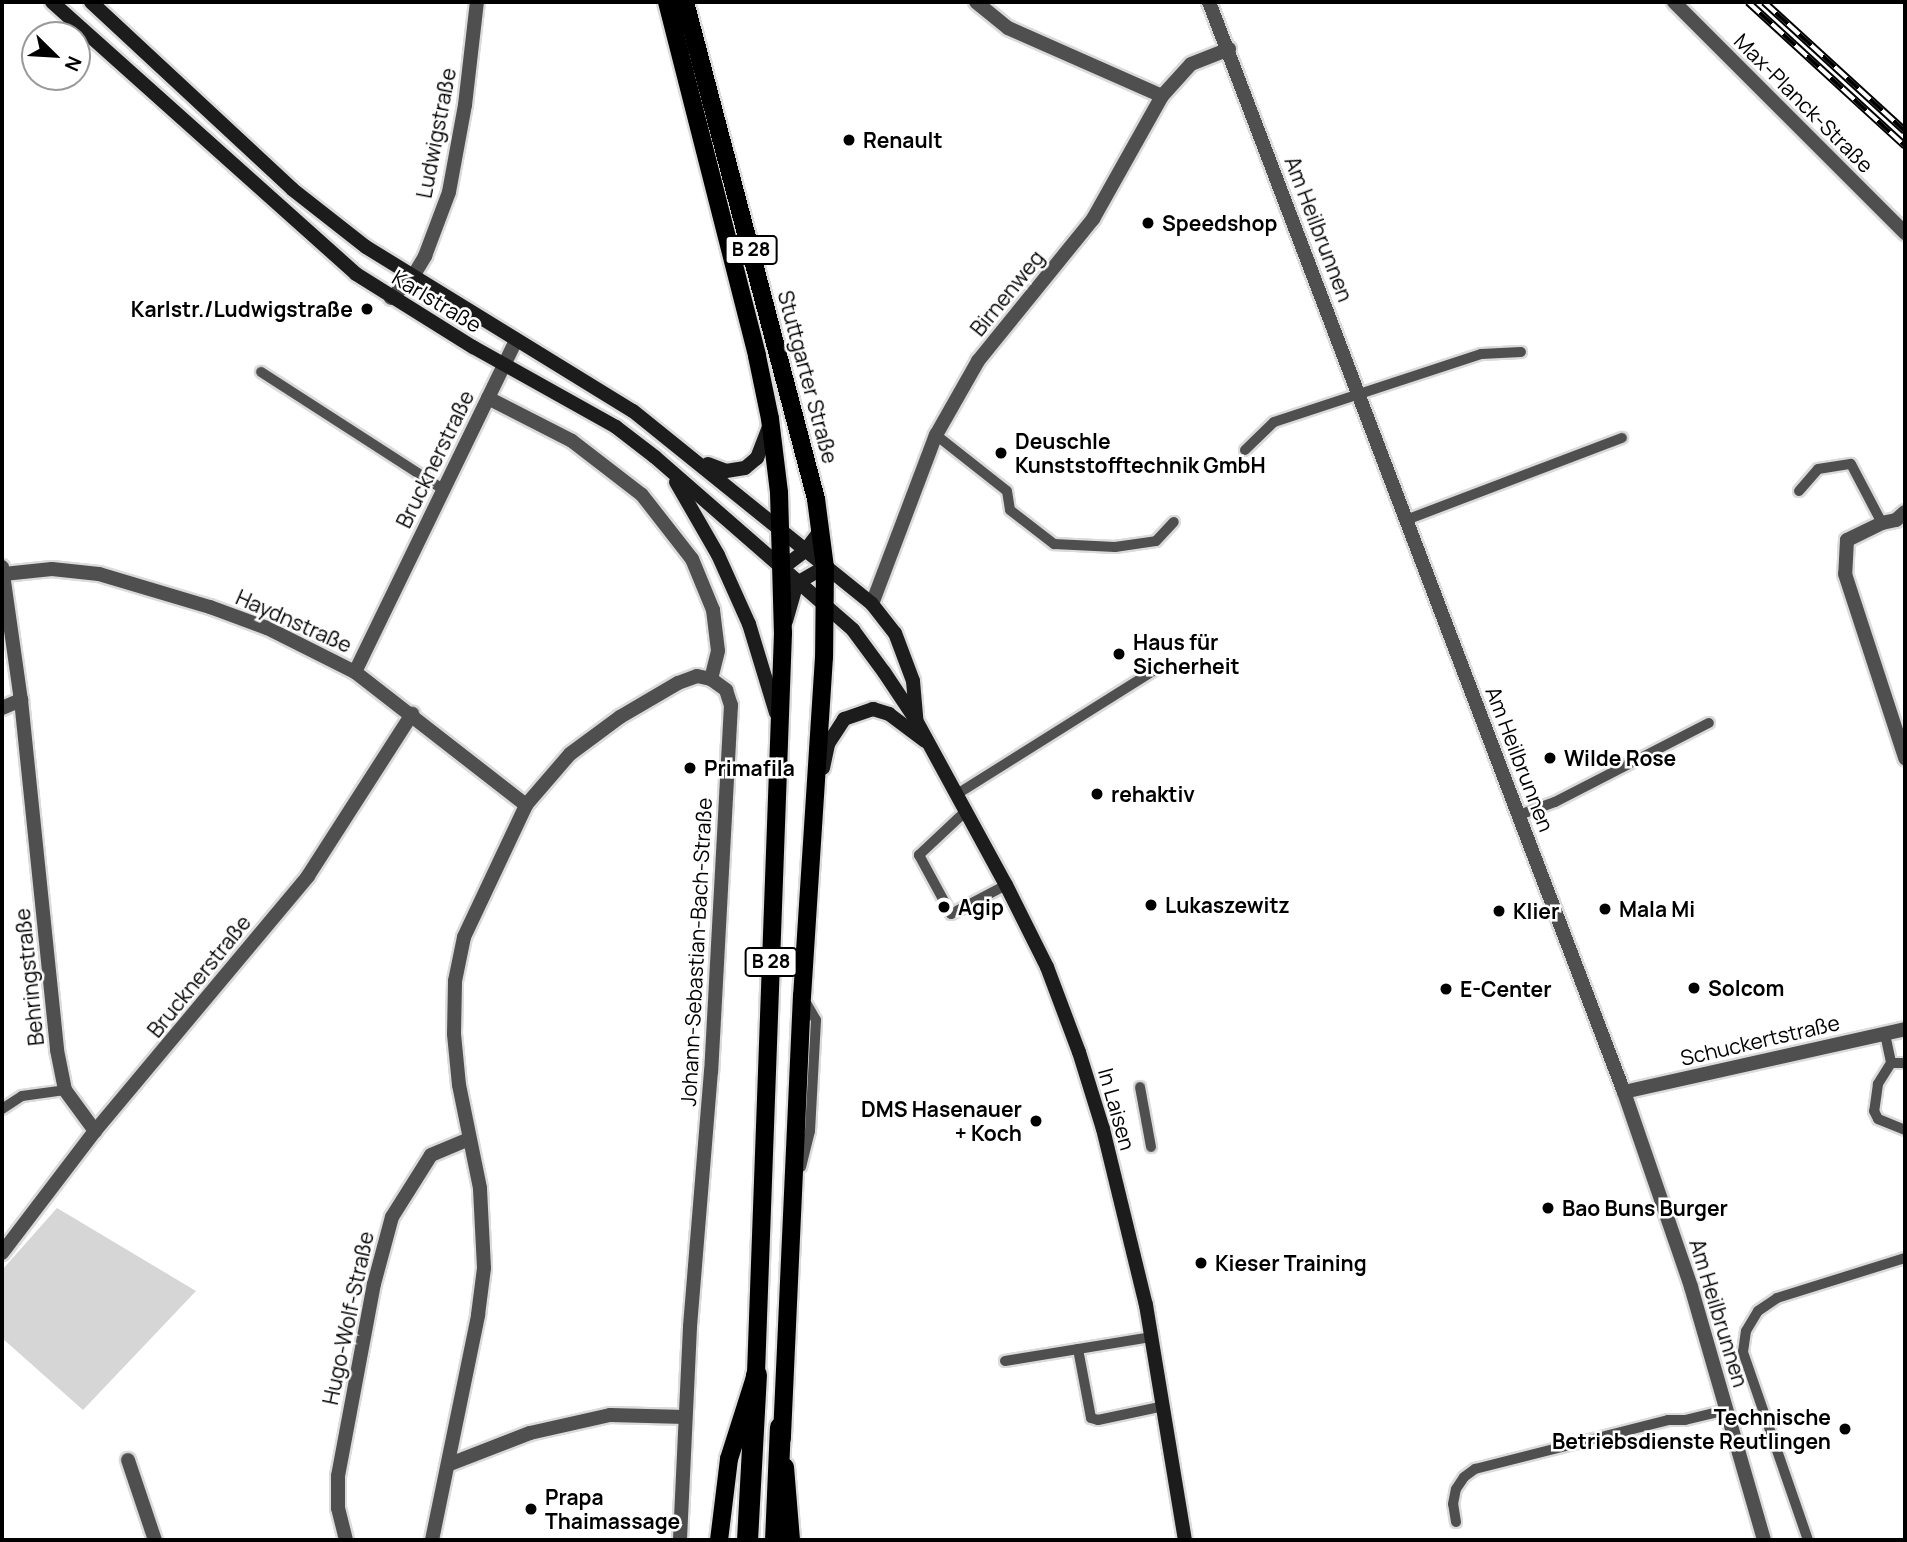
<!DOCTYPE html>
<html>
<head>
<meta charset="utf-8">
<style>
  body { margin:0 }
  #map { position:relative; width:1907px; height:1542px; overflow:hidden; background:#fff; font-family:Manrope,sans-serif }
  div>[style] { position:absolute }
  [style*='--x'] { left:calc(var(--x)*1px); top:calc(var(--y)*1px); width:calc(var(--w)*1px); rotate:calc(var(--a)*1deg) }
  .green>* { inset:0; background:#d6d6d6 }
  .roads { filter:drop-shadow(2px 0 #dbdbdb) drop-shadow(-2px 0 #dbdbdb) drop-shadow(0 2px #dbdbdb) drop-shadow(0 -2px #dbdbdb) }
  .lane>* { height:10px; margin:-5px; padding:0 5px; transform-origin:5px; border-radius:5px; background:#4f4f4f }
  .street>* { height:14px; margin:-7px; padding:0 7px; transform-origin:7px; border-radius:7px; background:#4f4f4f }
  .secondary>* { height:14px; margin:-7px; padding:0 7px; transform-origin:7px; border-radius:7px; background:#1c1c1c }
  .primary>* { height:18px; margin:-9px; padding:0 9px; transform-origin:9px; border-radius:9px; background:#000 }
  .highway>* { height:21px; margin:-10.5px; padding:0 10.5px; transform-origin:10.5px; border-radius:10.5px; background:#000 }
  .rail>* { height:8px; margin-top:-4px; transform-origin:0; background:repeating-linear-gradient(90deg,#fff 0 16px,#000 0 32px); box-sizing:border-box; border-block:2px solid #000 }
  .dots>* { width:19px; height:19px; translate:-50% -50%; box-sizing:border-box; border:4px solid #fff; border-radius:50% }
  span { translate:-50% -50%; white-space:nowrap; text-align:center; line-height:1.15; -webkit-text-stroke:5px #fff; paint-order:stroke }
  .shield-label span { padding:2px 5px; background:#fff; border:2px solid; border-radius:5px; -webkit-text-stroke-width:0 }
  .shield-label { font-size:19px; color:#000; font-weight:700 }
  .street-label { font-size:21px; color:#000 }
  .poi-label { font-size:21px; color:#000; font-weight:700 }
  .left { translate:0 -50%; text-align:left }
  .right { translate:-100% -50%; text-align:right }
  .frame { position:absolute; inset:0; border:4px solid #000; pointer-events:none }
  .north { position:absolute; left:21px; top:21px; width:70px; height:70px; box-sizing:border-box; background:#fff; border:2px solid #999; border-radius:50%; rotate:114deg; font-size:19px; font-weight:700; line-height:28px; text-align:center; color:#000 }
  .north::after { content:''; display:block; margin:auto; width:24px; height:32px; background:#000; clip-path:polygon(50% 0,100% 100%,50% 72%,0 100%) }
</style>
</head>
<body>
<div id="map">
  <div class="green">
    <div style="clip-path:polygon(57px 1208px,196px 1291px,83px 1410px,2px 1338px,2px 1270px)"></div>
  </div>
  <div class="roads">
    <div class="lane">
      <div style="--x:261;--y:372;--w:218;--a:32.8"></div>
      <div style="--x:936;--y:435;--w:90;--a:38.3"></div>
      <div style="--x:1007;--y:491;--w:19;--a:81"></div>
      <div style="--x:1010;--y:510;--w:56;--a:37.7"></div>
      <div style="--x:1054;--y:544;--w:61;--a:2.8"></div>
      <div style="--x:1115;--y:547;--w:41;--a:-8.3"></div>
      <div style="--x:1156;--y:541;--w:26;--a:-47"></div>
      <div style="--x:1245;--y:450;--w:40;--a:-44"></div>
      <div style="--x:1274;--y:422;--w:218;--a:-18.2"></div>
      <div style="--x:1481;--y:354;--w:40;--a:-2.9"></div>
      <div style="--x:1799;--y:491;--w:29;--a:-49"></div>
      <div style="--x:1818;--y:469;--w:33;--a:-9"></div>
      <div style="--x:1851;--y:464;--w:67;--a:62.3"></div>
      <div style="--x:1406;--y:520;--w:231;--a:-20.8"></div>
      <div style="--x:957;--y:794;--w:234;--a:-32.1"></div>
      <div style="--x:967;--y:810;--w:66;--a:136.8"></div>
      <div style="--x:919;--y:855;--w:67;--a:61.5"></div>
      <div style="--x:951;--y:914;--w:62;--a:-27.8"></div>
      <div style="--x:1519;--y:815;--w:38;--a:-20"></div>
      <div style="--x:1555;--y:802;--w:173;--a:-27.2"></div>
      <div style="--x:1885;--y:1034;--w:30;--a:78"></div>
      <div style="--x:1891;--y:1063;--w:14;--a:0"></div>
      <div style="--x:1891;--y:1063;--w:25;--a:122"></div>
      <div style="--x:1878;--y:1084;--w:27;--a:98"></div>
      <div style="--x:1874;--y:1111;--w:9;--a:63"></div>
      <div style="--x:1878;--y:1119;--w:29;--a:22"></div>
      <div style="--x:1140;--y:1087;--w:61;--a:79.6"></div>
      <div style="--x:2;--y:1109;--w:24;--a:-33"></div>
      <div style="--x:22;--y:1096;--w:43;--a:-7.9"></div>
      <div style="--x:801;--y:1167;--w:37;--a:-76"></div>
      <div style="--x:810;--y:1131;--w:111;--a:-86.9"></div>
      <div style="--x:816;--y:1020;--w:24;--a:-120"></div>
      <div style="--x:1078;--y:1349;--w:70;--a:79.3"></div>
      <div style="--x:1091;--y:1418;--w:7;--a:16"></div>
      <div style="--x:1098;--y:1420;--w:67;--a:-12"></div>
      <div style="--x:1005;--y:1361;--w:149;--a:-9.3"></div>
      <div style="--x:1456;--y:1522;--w:18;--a:-99"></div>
      <div style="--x:1453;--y:1504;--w:15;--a:-79"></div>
      <div style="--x:1456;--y:1489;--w:14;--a:-56"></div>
      <div style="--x:1464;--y:1477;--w:14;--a:-36"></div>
      <div style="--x:1475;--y:1469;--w:199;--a:-14.2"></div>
      <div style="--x:1668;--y:1420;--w:17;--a:0"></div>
      <div style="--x:1685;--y:1420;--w:42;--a:-13.7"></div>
      <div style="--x:1808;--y:1540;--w:199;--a:-109.1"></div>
      <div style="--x:1743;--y:1352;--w:21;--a:-82"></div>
      <div style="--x:1746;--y:1331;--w:23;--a:-59"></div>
      <div style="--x:1758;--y:1311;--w:23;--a:-34"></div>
      <div style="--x:1777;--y:1298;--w:134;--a:-17.4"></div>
    </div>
    <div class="street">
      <div style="--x:976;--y:2;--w:41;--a:39.1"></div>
      <div style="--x:1008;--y:28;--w:168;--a:23.8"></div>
      <div style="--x:1209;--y:2;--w:1166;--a:69.16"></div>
      <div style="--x:1624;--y:1092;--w:206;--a:71"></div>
      <div style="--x:1691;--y:1287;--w:263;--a:73.9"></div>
      <div style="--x:1674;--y:2;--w:327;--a:45"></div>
      <div style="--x:391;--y:298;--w:29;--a:-44"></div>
      <div style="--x:412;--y:278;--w:26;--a:-59"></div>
      <div style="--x:425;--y:256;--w:68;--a:-69.4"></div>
      <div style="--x:449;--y:192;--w:88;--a:-79.6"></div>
      <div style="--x:465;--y:105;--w:104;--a:-83.4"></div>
      <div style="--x:488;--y:398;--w:94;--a:27.1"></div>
      <div style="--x:572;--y:441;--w:88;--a:37.6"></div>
      <div style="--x:642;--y:495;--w:81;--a:52"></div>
      <div style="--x:692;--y:559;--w:55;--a:67.6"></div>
      <div style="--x:713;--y:610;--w:41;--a:83"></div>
      <div style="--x:718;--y:651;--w:29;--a:104"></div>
      <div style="--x:1905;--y:512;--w:12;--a:138"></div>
      <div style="--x:1896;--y:520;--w:14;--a:168"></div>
      <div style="--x:1882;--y:523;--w:39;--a:154"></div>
      <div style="--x:1847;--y:540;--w:34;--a:93"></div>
      <div style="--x:1845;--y:574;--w:194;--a:71.9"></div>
      <div style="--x:2;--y:567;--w:134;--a:81.9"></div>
      <div style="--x:21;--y:700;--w:352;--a:84.1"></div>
      <div style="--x:57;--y:1050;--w:41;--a:78.7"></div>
      <div style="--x:65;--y:1090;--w:51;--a:53.8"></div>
      <div style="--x:4;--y:574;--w:48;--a:-5.9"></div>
      <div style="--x:52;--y:569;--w:47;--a:6.1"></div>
      <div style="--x:99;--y:574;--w:116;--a:16.6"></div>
      <div style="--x:210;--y:607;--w:61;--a:20.2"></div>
      <div style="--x:267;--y:628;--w:98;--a:26.6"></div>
      <div style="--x:355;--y:672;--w:217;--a:37.9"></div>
      <div style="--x:872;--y:604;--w:181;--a:-69.3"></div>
      <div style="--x:936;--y:435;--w:85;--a:-60.4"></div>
      <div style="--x:978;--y:361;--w:183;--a:-51"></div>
      <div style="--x:1093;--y:219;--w:141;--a:-60.7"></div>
      <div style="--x:1162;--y:96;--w:43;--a:-47.8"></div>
      <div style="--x:1191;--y:64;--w:41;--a:-21.5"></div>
      <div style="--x:355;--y:672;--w:369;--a:-64.1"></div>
      <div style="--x:2;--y:708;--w:21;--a:-23"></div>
      <div style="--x:1624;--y:1092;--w:288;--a:-12.6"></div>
      <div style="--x:2;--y:1253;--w:153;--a:-52.7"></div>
      <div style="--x:95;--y:1131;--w:332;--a:-50.1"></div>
      <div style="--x:308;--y:876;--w:193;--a:-57.3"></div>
      <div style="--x:128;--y:1460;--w:84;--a:71.4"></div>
      <div style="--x:450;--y:1464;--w:86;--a:-21.2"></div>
      <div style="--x:530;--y:1433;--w:82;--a:-12.7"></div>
      <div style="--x:610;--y:1415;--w:75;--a:1.5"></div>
      <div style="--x:346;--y:1540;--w:33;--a:-104"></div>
      <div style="--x:338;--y:1508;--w:32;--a:-90"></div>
      <div style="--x:338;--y:1476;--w:195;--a:-79.4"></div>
      <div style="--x:374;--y:1284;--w:69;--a:-75"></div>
      <div style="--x:392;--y:1217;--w:73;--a:-57.8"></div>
      <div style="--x:431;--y:1155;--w:41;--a:-22.8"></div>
      <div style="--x:432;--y:1540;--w:230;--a:-78.4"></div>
      <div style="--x:478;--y:1315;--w:47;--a:-82.7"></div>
      <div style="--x:484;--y:1268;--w:80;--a:-92.9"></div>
      <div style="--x:480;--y:1188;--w:105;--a:-101.5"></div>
      <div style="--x:459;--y:1085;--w:51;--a:-95.6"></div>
      <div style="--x:454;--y:1034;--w:53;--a:-88.9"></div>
      <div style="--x:455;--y:981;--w:45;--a:-78.4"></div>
      <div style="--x:464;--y:937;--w:146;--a:-64.8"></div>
      <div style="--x:526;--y:805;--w:67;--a:-49.2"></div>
      <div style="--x:570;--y:754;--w:62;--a:-36.5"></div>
      <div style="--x:620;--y:717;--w:67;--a:-30.4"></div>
      <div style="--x:678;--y:683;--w:20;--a:-20"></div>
      <div style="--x:697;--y:676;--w:14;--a:12"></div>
      <div style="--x:711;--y:679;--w:19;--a:36"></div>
      <div style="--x:726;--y:690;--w:16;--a:72"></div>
      <div style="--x:731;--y:705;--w:367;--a:93.1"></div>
      <div style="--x:711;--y:1071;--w:257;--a:94.7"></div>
      <div style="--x:690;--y:1327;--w:213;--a:92.7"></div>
    </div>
    <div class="secondary">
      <div style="--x:52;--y:2;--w:408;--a:41.8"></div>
      <div style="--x:356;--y:274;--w:138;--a:32"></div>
      <div style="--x:473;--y:347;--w:164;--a:29.2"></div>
      <div style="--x:616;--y:427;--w:49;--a:37.6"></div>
      <div style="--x:655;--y:457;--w:263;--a:41.1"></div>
      <div style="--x:853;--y:630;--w:52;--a:53.6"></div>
      <div style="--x:884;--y:672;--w:58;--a:56.3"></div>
      <div style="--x:916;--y:720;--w:188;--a:61.4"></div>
      <div style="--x:1006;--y:885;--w:92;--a:63.4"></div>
      <div style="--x:1047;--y:967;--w:91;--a:69.4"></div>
      <div style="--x:1079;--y:1052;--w:81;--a:72.7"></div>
      <div style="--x:1103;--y:1129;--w:181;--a:76.3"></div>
      <div style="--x:1146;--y:1305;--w:238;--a:80.6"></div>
      <div style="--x:91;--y:2;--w:275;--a:42.9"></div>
      <div style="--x:292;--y:189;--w:94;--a:38.1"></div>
      <div style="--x:366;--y:247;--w:313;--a:31.6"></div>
      <div style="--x:633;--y:411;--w:307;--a:38.9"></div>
      <div style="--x:872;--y:604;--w:37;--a:52"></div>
      <div style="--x:895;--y:633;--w:51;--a:69.4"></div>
      <div style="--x:913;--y:681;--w:38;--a:85"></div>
      <div style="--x:708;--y:464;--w:19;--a:21"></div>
      <div style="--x:726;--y:471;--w:19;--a:-9"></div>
      <div style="--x:745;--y:468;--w:16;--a:-40"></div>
      <div style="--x:757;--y:458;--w:33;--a:-69"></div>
      <div style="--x:676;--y:482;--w:84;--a:60.1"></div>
      <div style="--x:718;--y:555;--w:76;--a:65.8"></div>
      <div style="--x:749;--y:624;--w:93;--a:73.1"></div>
      <div style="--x:781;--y:569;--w:30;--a:-37"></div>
      <div style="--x:805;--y:551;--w:26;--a:-53"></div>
      <div style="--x:786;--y:621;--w:40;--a:-74"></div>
      <div style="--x:797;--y:583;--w:32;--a:-30"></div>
      <div style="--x:823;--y:768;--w:25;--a:-78"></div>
      <div style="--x:828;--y:744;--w:30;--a:-57"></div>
      <div style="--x:844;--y:719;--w:31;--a:-19"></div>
      <div style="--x:873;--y:709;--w:17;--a:17"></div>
      <div style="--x:889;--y:714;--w:45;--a:36.9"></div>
    </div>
    <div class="primary">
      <div style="--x:667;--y:2;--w:365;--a:75.7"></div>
      <div style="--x:757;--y:356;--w:64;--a:78.3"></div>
      <div style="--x:770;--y:419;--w:74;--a:83"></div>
      <div style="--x:779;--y:492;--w:141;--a:88.4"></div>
      <div style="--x:783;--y:633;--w:741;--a:92.09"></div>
      <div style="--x:756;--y:1374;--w:89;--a:107.6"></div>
      <div style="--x:729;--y:1459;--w:82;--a:97"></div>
      <div style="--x:685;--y:2;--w:514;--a:75.23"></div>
      <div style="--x:816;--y:499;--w:69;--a:82.5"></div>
      <div style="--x:825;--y:567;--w:90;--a:90.6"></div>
      <div style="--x:824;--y:657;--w:339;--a:93.7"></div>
      <div style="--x:802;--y:995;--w:444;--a:92.6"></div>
      <div style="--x:785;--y:1467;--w:73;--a:85.3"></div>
    </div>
    <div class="highway">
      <div style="--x:747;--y:1540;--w:166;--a:-86.9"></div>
      <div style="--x:775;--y:1540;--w:113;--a:-87.5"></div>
    </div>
  </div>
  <div class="rail">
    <div style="--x:1748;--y:2;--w:213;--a:42.5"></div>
    <div style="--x:1764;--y:2;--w:191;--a:42.5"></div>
  </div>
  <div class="dots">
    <div style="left:849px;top:140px;background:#000"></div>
    <div style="left:1148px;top:223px;background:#000"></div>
    <div style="left:367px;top:309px;background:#000"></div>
    <div style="left:1001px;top:453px;background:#000"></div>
    <div style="left:1119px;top:654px;background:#000"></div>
    <div style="left:1550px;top:758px;background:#000"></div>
    <div style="left:690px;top:768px;background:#000"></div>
    <div style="left:1097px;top:794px;background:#000"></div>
    <div style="left:1151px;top:905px;background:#000"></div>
    <div style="left:944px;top:907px;background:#000"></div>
    <div style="left:1605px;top:909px;background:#000"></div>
    <div style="left:1499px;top:911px;background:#000"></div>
    <div style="left:1694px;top:988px;background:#000"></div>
    <div style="left:1446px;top:989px;background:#000"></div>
    <div style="left:1036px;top:1121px;background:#000"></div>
    <div style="left:1548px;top:1208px;background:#000"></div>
    <div style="left:1201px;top:1263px;background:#000"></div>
    <div style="left:1845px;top:1429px;background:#000"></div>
    <div style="left:531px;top:1509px;background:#000"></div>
  </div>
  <div class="shield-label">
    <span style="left:751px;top:250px">B 28</span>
    <span style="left:771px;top:962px">B 28</span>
  </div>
  <div class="street-label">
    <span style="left:1804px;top:103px;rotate:45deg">Max-Planck-Straße</span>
    <span style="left:436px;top:133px;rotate:-79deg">Ludwigstraße</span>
    <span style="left:1319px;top:229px;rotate:69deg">Am Heilbrunnen</span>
    <span style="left:1007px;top:293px;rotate:-51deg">Birnenweg</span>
    <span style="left:437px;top:301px;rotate:31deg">Karlstraße</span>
    <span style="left:808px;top:377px;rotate:75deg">Stuttgarter Straße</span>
    <span style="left:435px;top:459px;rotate:-64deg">Brucknerstraße</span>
    <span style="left:294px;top:621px;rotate:24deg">Haydnstraße</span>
    <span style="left:1520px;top:759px;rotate:69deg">Am Heilbrunnen</span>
    <span style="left:696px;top:952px;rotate:-87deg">Johann-Sebastian-Bach-Straße</span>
    <span style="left:199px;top:976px;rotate:-51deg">Brucknerstraße</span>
    <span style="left:29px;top:977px;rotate:-96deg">Behringstraße</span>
    <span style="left:1760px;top:1040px;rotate:-13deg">Schuckertstraße</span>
    <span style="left:1117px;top:1109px;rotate:74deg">In Laisen</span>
    <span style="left:1719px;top:1313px;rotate:73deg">Am Heilbrunnen</span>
    <span style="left:348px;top:1318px;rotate:-78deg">Hugo-Wolf-Straße</span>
  </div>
  <div class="poi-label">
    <span class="left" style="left:863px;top:140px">Renault</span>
    <span class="left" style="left:1162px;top:223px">Speedshop</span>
    <span class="right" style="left:353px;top:309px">Karlstr./Ludwigstraße</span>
    <span class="left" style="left:1015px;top:453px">Deuschle<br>Kunststofftechnik GmbH</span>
    <span class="left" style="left:1133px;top:654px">Haus für<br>Sicherheit</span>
    <span class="left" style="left:1564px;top:758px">Wilde Rose</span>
    <span class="left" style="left:704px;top:768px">Primafila</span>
    <span class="left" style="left:1111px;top:794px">rehaktiv</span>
    <span class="left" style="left:1165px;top:905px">Lukaszewitz</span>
    <span class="left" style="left:958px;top:907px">Agip</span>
    <span class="left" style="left:1619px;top:909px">Mala Mi</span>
    <span class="left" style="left:1513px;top:911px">Klier</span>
    <span class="left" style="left:1708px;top:988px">Solcom</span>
    <span class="left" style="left:1460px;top:989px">E-Center</span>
    <span class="right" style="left:1022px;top:1121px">DMS Hasenauer<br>+ Koch</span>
    <span class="left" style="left:1562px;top:1208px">Bao Buns Burger</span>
    <span class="left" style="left:1215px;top:1263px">Kieser Training</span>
    <span class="right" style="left:1831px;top:1429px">Technische<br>Betriebsdienste Reutlingen</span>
    <span class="left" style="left:545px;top:1509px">Prapa<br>Thaimassage</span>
  </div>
  <div class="frame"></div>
  <div class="north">N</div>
</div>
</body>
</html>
